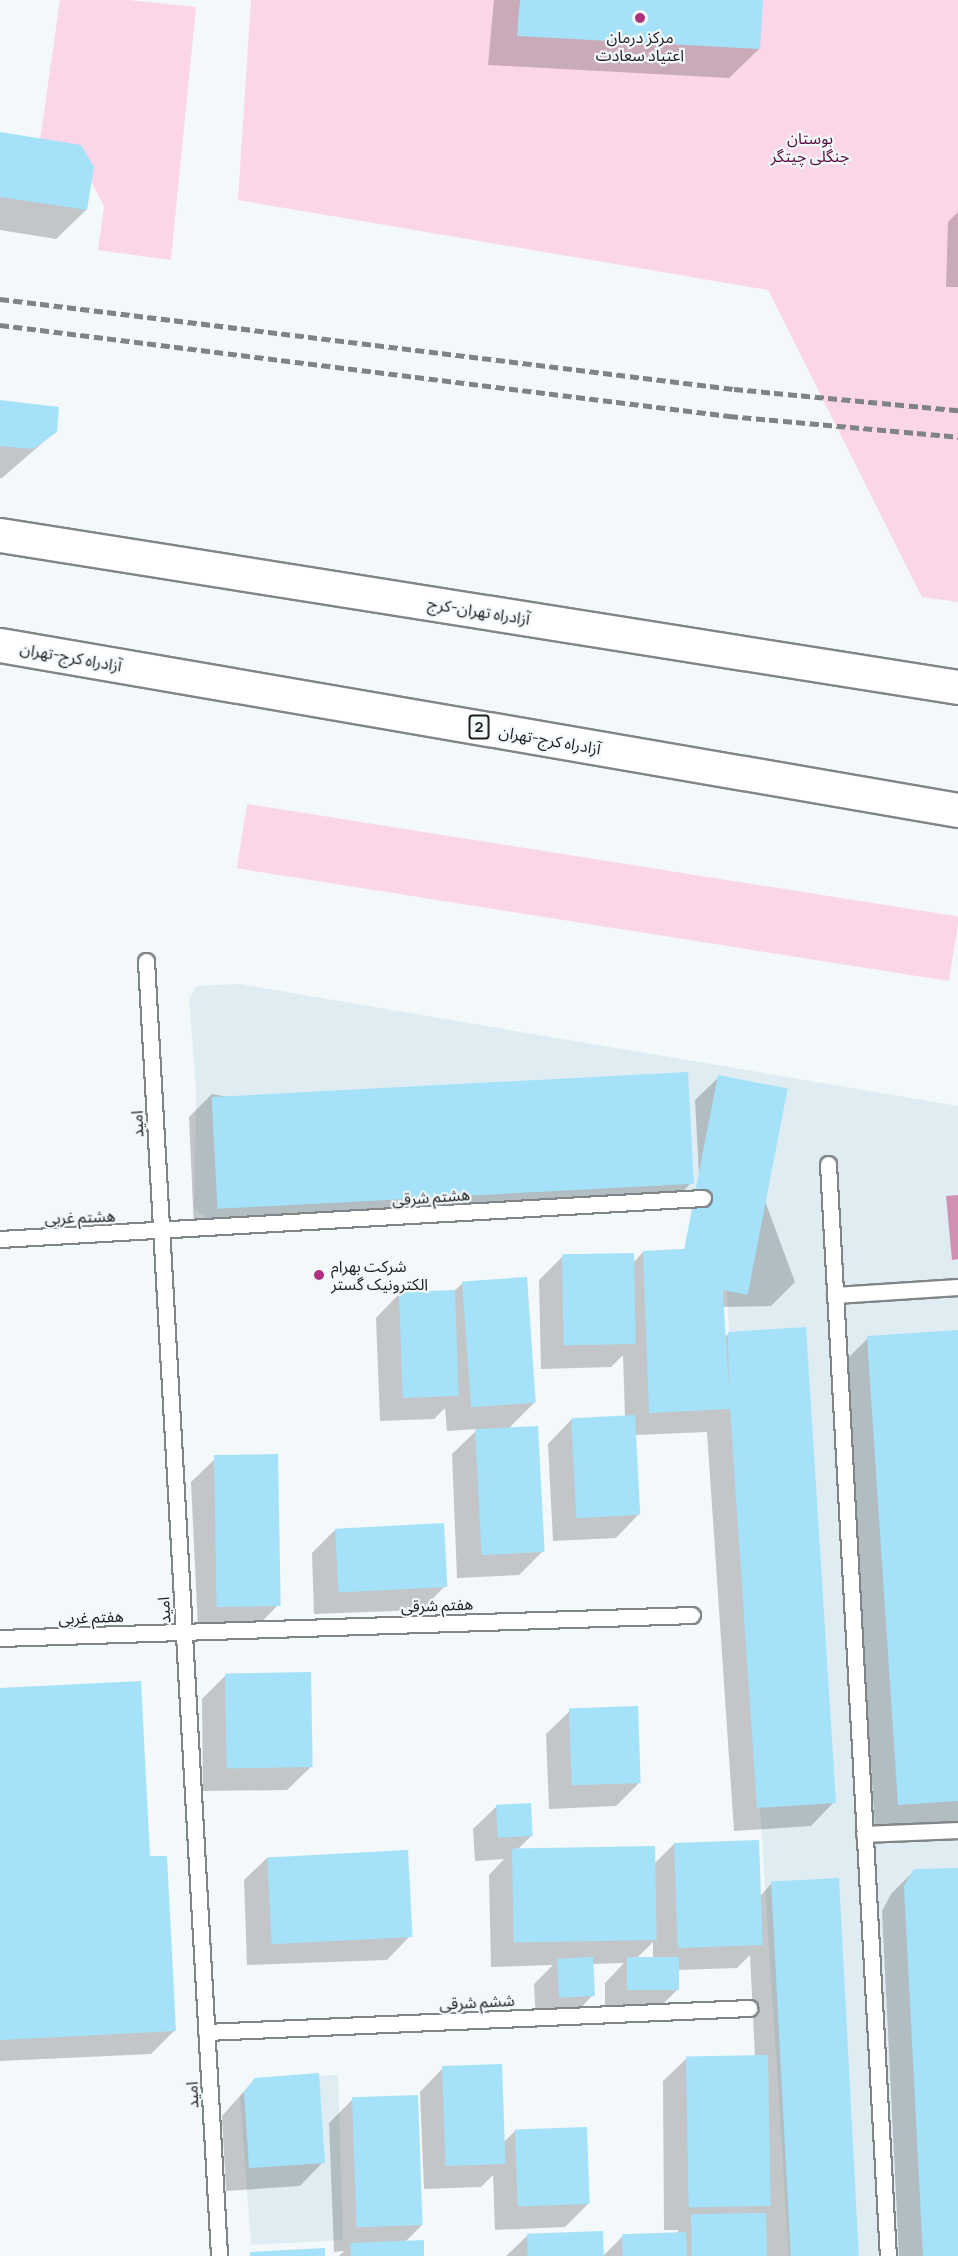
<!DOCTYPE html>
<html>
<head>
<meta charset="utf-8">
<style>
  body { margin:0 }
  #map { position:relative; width:958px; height:2256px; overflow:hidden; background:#f3f8fa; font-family:Manrope,"Noto Sans Arabic",sans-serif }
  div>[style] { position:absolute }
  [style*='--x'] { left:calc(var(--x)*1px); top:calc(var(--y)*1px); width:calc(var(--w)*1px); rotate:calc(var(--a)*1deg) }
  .built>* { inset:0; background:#dfedf2 }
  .green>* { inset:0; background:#fbd5e8; transform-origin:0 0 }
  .water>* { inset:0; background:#d090b1 }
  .shadow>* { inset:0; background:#0003 }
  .building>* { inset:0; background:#a5e2fa; transform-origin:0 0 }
  .roads { filter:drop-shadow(2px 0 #808587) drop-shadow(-2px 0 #808587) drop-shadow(0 2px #808587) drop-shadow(0 -2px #808587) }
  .lane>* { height:15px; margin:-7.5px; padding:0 7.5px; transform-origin:7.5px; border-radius:7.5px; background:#fff }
  .highway>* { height:33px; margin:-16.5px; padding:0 16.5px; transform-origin:16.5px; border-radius:16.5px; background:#fff }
  .rail>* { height:4.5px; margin-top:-2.25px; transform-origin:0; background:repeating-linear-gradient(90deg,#808384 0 9px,transparent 0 13.5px) }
  .dots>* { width:16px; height:16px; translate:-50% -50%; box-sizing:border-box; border:3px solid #f3f8fa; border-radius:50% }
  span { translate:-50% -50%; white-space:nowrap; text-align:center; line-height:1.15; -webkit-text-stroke:4.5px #f3f8fa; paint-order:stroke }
  .shield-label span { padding:2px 4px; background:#f3f8fa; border:2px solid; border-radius:4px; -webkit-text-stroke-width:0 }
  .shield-label { font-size:15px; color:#1c1e1f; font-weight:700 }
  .poi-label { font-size:16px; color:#1c1e1f }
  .left { translate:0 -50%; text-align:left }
  .park-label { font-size:16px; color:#56093b }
  .street-label { font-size:16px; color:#1c1e1f }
</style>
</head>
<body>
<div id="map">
  <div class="built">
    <div style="clip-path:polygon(239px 984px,958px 1106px,958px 2256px,789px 2256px,720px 1190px,209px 1219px,194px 1209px,196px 1088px,189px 1000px,196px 986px)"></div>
    <div style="clip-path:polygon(338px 2075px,343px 2240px,251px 2245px,240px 2097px,255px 2078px)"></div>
  </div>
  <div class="green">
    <div style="clip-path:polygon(60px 0,129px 0,196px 7px,171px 260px,98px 250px,104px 207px,88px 174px,37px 162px)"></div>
    <div style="clip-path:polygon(251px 0,958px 0,958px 602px,922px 597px,768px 290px,238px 200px)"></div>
    <div style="left:247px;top:804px;width:721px;height:65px;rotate:9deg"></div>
  </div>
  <div class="water">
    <div style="clip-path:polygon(958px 1195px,958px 1259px,952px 1260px,946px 1196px)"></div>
  </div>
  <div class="shadow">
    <div style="clip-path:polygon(494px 0,761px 0,759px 49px,729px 78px,488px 65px)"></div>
    <div style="clip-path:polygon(0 134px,86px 210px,56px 239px,0 230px)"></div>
    <div style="clip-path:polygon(958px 212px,958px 287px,946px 287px,948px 222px)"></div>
    <div style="clip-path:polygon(0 402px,55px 432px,2px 478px,0 478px)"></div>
    <div style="clip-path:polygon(719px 1077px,795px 1282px,771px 1306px,722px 1307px,724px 1338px,728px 1334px,834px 1802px,811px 1826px,734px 1831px,707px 1432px,635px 1435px,639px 1514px,616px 1538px,553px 1541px,548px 1444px,571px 1420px,625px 1417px,623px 1355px,611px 1367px,541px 1369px,539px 1280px,562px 1257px,633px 1263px,643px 1252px,703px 1249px,695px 1100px)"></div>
    <div style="clip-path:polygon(212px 1094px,691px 1183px,668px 1207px,194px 1228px,189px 1117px)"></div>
    <div style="clip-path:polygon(463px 1283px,534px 1403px,508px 1429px,542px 1552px,519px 1575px,457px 1578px,452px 1454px,478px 1429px,447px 1431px,445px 1408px,434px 1419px,380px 1421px,376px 1318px,399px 1294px,453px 1292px)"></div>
    <div style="clip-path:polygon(958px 1332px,958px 1823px,875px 1828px,845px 1361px,868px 1338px)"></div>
    <div style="clip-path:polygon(215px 1459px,278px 1605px,255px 1629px,198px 1629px,191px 1482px)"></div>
    <div style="clip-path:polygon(335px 1530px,445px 1586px,422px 1610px,314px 1614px,312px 1553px)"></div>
    <div style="clip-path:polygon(226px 1675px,311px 1767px,287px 1790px,203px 1791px,202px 1699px)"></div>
    <div style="clip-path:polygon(0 1689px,148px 1858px,174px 2031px,151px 2054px,0 2061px)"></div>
    <div style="clip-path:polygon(570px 1711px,639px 1783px,616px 1806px,549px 1809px,546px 1734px)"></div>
    <div style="clip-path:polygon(evenodd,497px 1806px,531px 1836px,515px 1852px,654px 1864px,674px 1844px,760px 1896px,772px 1883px,855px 2256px,695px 2256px,694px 2238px,692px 2256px,603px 2256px,623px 2236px,676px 2234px,679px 2230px,664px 2230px,663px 2081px,687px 2058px,755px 2057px,750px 1955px,737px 1968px,677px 1970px,677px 1990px,654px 2013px,605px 2014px,605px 1983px,624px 1963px,591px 1964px,593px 1995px,570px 2019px,536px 2021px,534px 1984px,553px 1965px,491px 1967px,489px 1875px,504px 1859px,475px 1861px,473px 1829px,497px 1806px,653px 1942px,653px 1959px,636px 1959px,653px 1942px)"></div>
    <div style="clip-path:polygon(268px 1857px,410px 1936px,387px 1960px,247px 1965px,244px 1880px)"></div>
    <div style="clip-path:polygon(958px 1869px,958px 2256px,899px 2256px,882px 1911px,891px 1894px,915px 1870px)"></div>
    <div style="clip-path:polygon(443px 2068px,504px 2142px,515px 2131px,589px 2203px,565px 2227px,495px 2230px,493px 2175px,481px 2187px,424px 2189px,420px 2092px)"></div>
    <div style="clip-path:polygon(255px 2079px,323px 2162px,300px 2186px,226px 2191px,222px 2116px)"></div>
    <div style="clip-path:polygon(352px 2100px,422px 2225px,404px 2243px,423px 2256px,339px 2256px,344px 2251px,334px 2252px,329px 2123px)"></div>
    <div style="clip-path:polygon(528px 2235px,602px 2256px,506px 2256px)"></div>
  </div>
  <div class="building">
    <div style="clip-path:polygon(520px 0,763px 0,760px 49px,517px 36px)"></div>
    <div style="clip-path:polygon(0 132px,81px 145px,94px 167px,87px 210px,0 197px)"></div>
    <div style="clip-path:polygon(0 400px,59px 407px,57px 432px,33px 449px,0 446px)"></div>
    <div style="left:688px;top:1072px;width:112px;height:477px;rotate:87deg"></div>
    <div style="left:718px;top:1075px;width:71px;height:210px;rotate:11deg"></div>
    <div style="clip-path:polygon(720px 1247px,729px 1388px,728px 1332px,806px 1327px,836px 1803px,757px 1808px,730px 1409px,649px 1413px,643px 1251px)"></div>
    <div style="left:634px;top:1253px;width:91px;height:72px;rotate:89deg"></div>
    <div style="left:527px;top:1277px;width:126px;height:65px;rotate:86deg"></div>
    <div style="left:455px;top:1290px;width:106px;height:56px;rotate:88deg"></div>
    <div style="clip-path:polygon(958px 1330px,958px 1801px,898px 1805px,867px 1336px)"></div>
    <div style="left:635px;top:1415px;width:100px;height:64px;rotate:87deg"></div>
    <div style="left:538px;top:1426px;width:126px;height:63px;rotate:87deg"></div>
    <div style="left:278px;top:1454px;width:152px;height:64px;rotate:89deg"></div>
    <div style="left:444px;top:1523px;width:64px;height:109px;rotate:87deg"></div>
    <div style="left:311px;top:1672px;width:95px;height:86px;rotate:89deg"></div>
    <div style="clip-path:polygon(141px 1681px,150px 1856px,167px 1856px,176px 2031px,0 2040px,0 1688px)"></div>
    <div style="left:638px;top:1706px;width:77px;height:69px;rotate:88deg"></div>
    <div style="left:531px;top:1803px;width:33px;height:35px;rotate:87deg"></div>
    <div style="left:759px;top:1840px;width:105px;height:85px;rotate:88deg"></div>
    <div style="left:655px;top:1846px;width:94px;height:143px;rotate:89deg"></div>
    <div style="left:408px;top:1850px;width:87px;height:141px;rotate:87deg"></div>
    <div style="clip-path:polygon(958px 1868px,958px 2256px,923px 2256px,904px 1886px,914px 1869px)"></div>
    <div style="left:839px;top:1878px;width:378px;height:68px;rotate:87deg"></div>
    <div style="left:593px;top:1957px;width:39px;height:36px;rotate:87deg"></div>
    <div style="left:679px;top:1957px;width:33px;height:52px;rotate:90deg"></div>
    <div style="left:768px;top:2055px;width:151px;height:82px;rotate:89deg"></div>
    <div style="left:502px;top:2064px;width:100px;height:60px;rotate:88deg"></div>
    <div style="clip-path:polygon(319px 2073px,325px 2163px,249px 2168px,244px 2092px,255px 2078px)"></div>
    <div style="left:418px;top:2095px;width:130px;height:66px;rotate:88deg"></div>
    <div style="left:587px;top:2127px;width:77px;height:72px;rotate:88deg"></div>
    <div style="left:766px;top:2213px;width:43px;height:75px;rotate:89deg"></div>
    <div style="left:603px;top:2231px;width:25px;height:76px;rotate:88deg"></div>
    <div style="left:686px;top:2232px;width:24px;height:64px;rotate:88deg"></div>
    <div style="clip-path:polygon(424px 2240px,424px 2256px,351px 2256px,350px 2243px)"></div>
    <div style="clip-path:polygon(325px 2248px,325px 2256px,250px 2256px,250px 2252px)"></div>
  </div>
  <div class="roads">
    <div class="lane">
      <div style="--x:146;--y:961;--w:1297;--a:86.77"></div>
      <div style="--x:828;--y:1164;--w:1094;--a:86.86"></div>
      <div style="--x:0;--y:1239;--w:704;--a:-3.34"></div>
      <div style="--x:835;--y:1295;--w:123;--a:-3.7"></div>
      <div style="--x:0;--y:1638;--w:692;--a:-1.9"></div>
      <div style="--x:864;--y:1834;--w:94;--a:-2.4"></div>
      <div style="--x:206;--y:2032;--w:544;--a:-2.53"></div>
    </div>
    <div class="highway">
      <div style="--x:0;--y:535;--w:970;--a:9.02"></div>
      <div style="--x:0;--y:645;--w:972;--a:9.77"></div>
    </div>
  </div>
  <div class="rail">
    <div style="--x:0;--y:299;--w:739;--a:6.99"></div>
    <div style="--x:734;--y:389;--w:225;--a:5.4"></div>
    <div style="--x:0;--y:325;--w:735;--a:7.12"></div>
    <div style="--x:729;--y:416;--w:230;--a:5.2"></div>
  </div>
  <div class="dots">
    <div style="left:640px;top:18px;background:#af307e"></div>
    <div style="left:319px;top:1275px;background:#af307e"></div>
  </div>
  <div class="shield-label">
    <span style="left:479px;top:727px">2</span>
  </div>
  <div class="poi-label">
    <span style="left:640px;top:46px">مرکز درمان<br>اعتیاد سعادت</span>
    <span class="left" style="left:331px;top:1275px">شرکت بهرام<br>الکترونیک گستر</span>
  </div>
  <div class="park-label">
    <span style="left:810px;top:147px">بوستان<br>جنگلی چیتگر</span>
  </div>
  <div class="street-label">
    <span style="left:479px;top:611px;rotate:9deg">آزادراه تهران-کرج</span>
    <span style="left:71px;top:657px;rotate:10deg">آزادراه کرج-تهران</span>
    <span style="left:550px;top:740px;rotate:10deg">آزادراه کرج-تهران</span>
    <span style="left:137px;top:1124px;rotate:-93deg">امید</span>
    <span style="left:431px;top:1197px;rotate:-4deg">هشتم شرقی</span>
    <span style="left:80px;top:1217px;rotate:-2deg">هشتم غربی</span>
    <span style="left:437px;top:1605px;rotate:-2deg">هفتم شرقی</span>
    <span style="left:164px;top:1610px;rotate:-93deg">امید</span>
    <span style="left:91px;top:1617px;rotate:-2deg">هفتم غربی</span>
    <span style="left:477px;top:2002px;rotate:-3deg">ششم شرقی</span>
    <span style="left:192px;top:2095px;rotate:-93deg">امید</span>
  </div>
</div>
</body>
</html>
